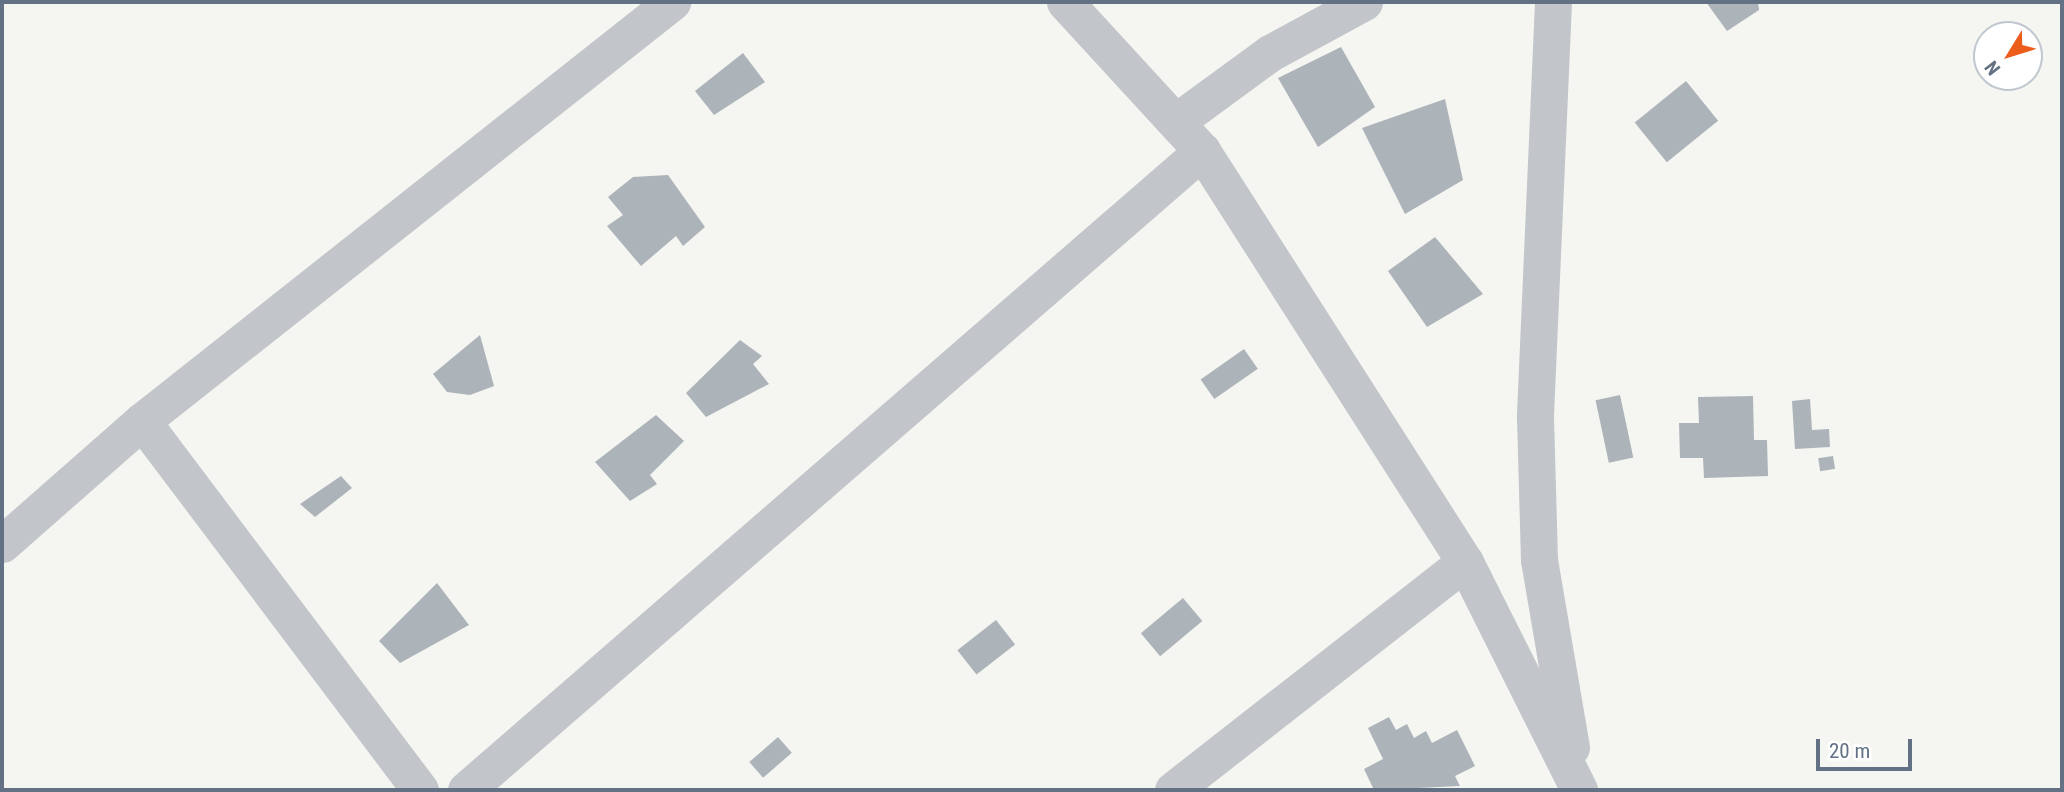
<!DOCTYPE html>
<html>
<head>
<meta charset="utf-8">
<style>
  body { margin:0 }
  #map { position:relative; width:2064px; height:792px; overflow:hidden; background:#f5f5f1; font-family:"Roboto Condensed",sans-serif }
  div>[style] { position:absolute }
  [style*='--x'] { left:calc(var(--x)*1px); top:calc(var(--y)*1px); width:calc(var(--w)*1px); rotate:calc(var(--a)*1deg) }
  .building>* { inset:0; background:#acb3b9; transform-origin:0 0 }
  .street>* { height:37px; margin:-18.5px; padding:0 18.5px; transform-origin:18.5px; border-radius:18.5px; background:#c2c5c9 }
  span { translate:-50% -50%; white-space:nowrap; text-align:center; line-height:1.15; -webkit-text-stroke:7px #fff; paint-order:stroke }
  .frame { position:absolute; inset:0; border:4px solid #627284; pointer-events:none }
  .north { position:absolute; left:1973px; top:21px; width:70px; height:70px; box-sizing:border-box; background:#fff; border:2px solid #c0c7ce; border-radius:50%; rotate:232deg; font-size:19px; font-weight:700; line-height:28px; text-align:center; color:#627284 }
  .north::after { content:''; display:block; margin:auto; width:24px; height:32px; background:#ec5c1a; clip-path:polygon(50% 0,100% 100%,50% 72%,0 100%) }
  .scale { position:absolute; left:1816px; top:739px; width:96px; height:32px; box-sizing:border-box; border:4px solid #627284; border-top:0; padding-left:9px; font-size:21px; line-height:24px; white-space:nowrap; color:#627284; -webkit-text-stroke:5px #fff; paint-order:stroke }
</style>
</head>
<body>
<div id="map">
  <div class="building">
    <div style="clip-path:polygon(1706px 2px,1758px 2px,1759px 10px,1727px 31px)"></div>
    <div style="clip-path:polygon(1341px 47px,1375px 107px,1318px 147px,1278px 78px)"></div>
    <div style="clip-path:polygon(743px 53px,765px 82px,714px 115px,695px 91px)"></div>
    <div style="left:1686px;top:81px;width:51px;height:66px;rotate:51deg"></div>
    <div style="clip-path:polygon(1445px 99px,1463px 180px,1405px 214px,1362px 128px)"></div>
    <div style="clip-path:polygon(668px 175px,705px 227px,683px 246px,676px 236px,641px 266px,607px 226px,623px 215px,608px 197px,633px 177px)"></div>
    <div style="clip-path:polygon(1435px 237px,1483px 294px,1427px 327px,1388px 271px)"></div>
    <div style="clip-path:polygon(480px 335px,494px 386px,470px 395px,447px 392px,433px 374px)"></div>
    <div style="clip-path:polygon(740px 340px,762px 356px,753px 364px,769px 384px,706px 417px,686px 393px)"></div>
    <div style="left:1244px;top:349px;width:24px;height:53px;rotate:55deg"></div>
    <div style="left:1620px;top:395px;width:64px;height:25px;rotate:78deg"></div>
    <div style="clip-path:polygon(1753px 396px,1754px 440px,1767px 440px,1768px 476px,1704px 478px,1703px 458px,1680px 458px,1679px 423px,1699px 423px,1698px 397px)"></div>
    <div style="clip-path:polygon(1810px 399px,1812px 430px,1829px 429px,1830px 447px,1795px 449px,1792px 401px)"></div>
    <div style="clip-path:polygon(656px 415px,684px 441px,650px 475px,657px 484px,630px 501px,595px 462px)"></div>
    <div style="left:1833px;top:456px;width:13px;height:15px;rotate:81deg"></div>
    <div style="clip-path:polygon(341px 476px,352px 488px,315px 517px,300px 504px)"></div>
    <div style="clip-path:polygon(437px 583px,469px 625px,400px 663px,379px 641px)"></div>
    <div style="left:1183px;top:598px;width:30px;height:55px;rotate:50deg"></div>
    <div style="left:996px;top:620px;width:31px;height:49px;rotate:52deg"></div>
    <div style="clip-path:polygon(1389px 717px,1396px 730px,1407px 724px,1414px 738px,1426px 731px,1432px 743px,1457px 730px,1475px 766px,1455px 776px,1460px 786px,1374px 790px,1364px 769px,1383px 759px,1368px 728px)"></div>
    <div style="left:778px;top:737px;width:21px;height:38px;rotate:49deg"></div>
  </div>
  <div class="street">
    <div style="--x:1065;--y:2;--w:202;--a:47.4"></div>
    <div style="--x:1202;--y:151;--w:488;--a:57.4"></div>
    <div style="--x:1465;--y:562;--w:255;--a:63.4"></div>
    <div style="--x:1553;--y:2;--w:415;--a:92.5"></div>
    <div style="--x:1535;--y:417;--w:143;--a:88.4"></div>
    <div style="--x:1539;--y:560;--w:190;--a:80.3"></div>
    <div style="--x:1177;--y:121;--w:115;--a:-36.2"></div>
    <div style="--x:1270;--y:53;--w:107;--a:-28.5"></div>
    <div style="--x:142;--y:421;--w:462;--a:53"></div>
    <div style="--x:2;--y:544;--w:186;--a:-41.3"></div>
    <div style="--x:142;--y:421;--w:676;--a:-38.33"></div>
    <div style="--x:466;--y:790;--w:975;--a:-40.96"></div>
    <div style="--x:1173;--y:790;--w:370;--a:-38"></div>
  </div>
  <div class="frame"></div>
  <div class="north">N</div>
  <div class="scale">20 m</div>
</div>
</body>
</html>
